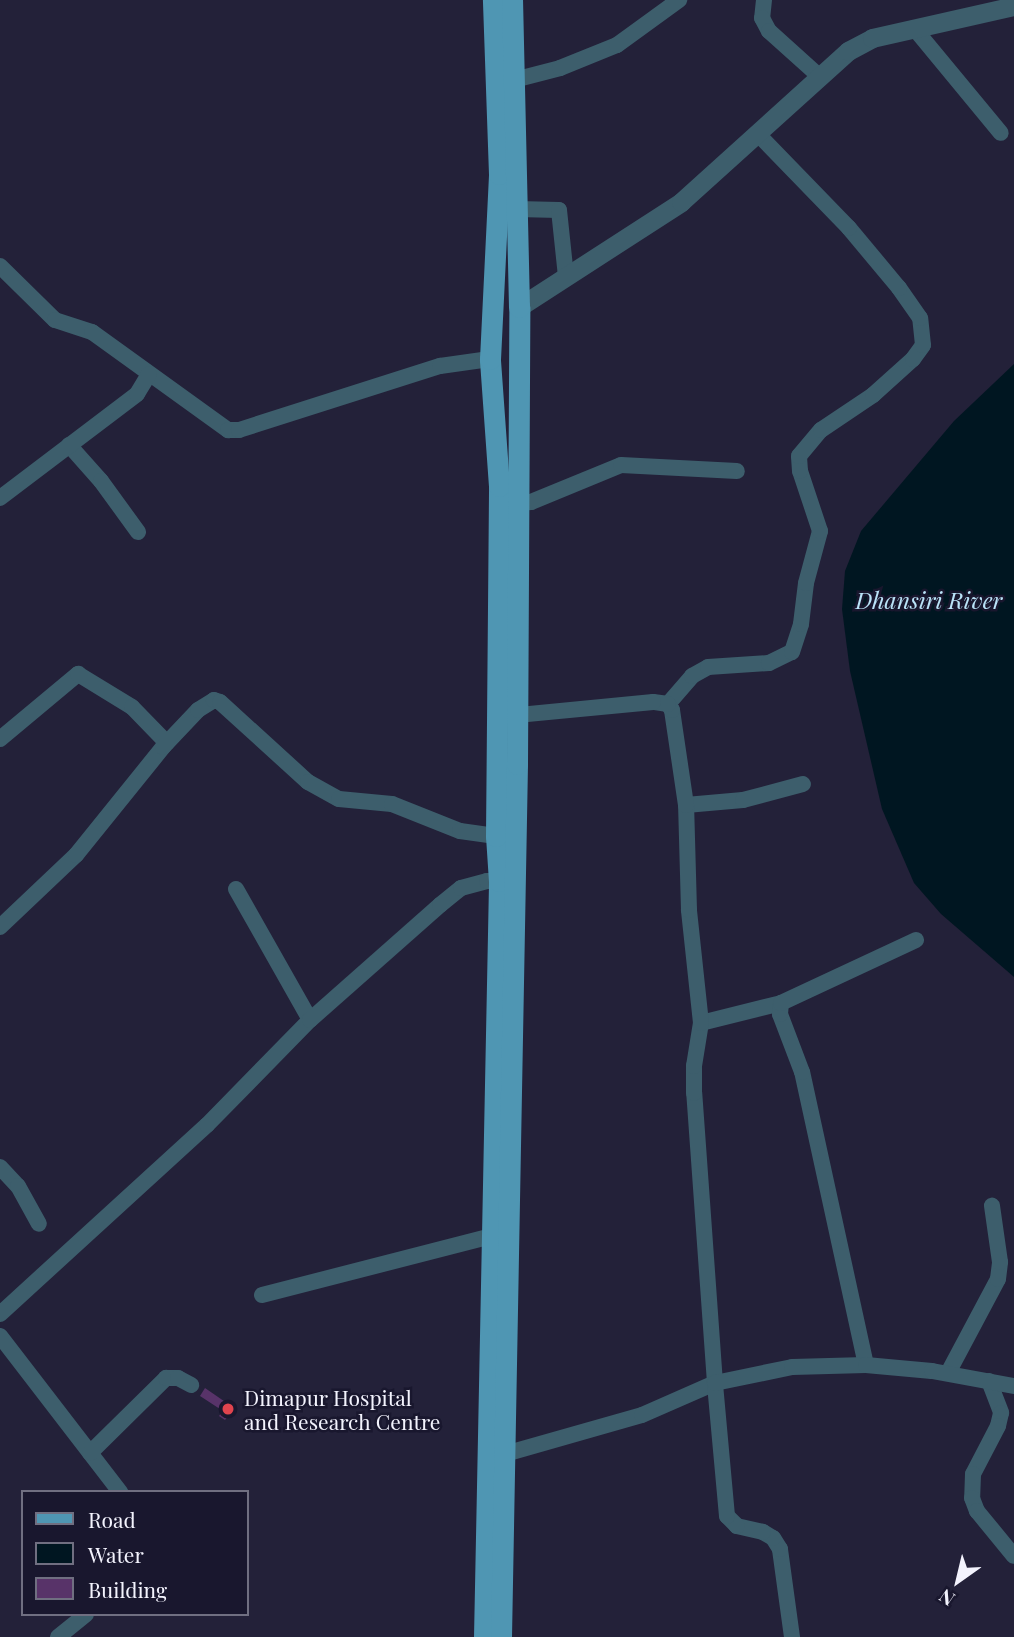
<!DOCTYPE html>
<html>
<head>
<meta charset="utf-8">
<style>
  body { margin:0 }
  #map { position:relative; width:1014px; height:1637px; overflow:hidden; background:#232139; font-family:"Playfair Display",serif }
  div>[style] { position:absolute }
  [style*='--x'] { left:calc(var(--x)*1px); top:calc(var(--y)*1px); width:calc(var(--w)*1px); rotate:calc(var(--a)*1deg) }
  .water>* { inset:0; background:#001621 }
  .building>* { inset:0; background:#583369 }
  .minor>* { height:16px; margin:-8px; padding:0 8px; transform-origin:8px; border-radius:8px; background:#3d5e6c }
  .tertiary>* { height:19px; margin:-9.5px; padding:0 9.5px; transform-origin:9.5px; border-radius:9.5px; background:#3d5e6c }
  .primary>* { height:21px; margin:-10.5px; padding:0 10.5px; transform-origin:10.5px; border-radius:10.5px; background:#4f96b3 }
  .dots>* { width:19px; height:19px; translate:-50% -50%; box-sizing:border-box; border:4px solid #19172e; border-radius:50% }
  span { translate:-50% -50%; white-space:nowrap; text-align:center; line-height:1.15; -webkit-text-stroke:5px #19172e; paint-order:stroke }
  .poi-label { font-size:21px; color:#f3f3fd }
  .left { translate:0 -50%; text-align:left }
  .water-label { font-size:23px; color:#bae3f8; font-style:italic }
  .legend { position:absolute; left:21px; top:1490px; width:228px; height:126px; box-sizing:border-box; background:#19172e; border:2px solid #706f81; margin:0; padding:9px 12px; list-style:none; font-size:21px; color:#f3f3fd }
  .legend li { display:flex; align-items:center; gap:14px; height:35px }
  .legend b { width:35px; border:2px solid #706f81 }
  .north { position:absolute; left:923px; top:1546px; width:70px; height:70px; -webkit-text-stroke:5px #19172e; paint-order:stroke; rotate:214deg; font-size:19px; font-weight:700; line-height:28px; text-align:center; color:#f3f3fd }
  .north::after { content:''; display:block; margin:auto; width:24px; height:32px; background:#f3f3fd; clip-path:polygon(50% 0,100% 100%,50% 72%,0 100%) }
</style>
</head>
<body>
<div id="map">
  <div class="water">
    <div style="clip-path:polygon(1014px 364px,1014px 977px,941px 914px,914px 883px,882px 809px,850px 671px,842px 609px,845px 571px,861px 531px,954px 421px)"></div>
  </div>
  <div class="building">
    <div style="clip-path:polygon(205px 1388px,234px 1408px,225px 1420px,219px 1416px,223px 1411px,200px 1396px)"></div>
  </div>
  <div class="minor">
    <div style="--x:764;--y:0;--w:18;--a:96"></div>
    <div style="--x:762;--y:18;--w:15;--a:62"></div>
    <div style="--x:769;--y:31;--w:69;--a:42"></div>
    <div style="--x:914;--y:28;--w:136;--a:50.4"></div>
    <div style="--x:514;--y:80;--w:48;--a:-14.6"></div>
    <div style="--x:560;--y:68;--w:61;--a:-22"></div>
    <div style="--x:617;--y:45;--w:77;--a:-36"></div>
    <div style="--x:517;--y:209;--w:42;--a:1.4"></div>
    <div style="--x:559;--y:210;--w:67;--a:84"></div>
    <div style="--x:0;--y:266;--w:77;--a:44.5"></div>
    <div style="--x:55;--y:320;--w:39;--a:18"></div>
    <div style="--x:92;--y:332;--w:168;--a:35.8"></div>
    <div style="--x:228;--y:430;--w:11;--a:0"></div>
    <div style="--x:239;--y:430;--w:211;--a:-17.7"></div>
    <div style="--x:440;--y:366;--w:50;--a:-8"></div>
    <div style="--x:69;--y:445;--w:48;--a:48.4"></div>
    <div style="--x:101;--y:481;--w:63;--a:54"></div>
    <div style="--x:0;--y:498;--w:172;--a:-37.2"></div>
    <div style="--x:137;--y:394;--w:23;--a:-59"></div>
    <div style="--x:518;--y:503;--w:13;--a:-4"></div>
    <div style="--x:531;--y:502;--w:97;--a:-22.3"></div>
    <div style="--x:621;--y:465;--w:116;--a:3"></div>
    <div style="--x:668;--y:704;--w:37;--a:-49"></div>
    <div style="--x:692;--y:676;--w:18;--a:-29"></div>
    <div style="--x:708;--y:667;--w:61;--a:-3.8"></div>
    <div style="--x:769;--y:663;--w:25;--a:-26"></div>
    <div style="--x:792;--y:652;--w:29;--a:-72"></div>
    <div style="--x:801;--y:624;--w:41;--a:-83"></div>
    <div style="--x:806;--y:583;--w:54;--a:-74.9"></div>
    <div style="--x:820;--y:531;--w:63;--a:-108.4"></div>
    <div style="--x:800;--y:471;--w:15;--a:-94"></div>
    <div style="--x:799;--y:456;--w:34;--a:-50"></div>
    <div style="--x:821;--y:430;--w:63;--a:-33.9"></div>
    <div style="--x:873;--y:395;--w:54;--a:-42"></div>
    <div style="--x:913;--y:359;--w:17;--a:-54"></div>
    <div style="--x:923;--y:345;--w:27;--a:-96"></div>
    <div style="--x:920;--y:318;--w:37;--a:-125"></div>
    <div style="--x:899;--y:288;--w:78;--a:-129.8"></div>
    <div style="--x:849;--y:228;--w:132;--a:-134.1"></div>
    <div style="--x:0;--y:739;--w:102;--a:-39.8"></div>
    <div style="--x:78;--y:674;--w:63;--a:31.4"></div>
    <div style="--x:132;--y:707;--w:50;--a:45.8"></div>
    <div style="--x:686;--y:805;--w:57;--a:-5"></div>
    <div style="--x:743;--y:800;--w:62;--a:-14.9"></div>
    <div style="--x:236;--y:889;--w:150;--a:60.5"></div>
    <div style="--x:0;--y:927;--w:105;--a:-43.5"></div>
    <div style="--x:76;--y:855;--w:139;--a:-51.1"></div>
    <div style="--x:163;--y:747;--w:51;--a:-46.6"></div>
    <div style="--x:198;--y:710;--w:19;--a:-32"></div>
    <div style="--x:214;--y:700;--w:6;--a:18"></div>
    <div style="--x:220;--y:702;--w:119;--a:42.3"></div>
    <div style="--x:308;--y:782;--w:35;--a:29"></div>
    <div style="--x:339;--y:799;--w:53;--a:5.4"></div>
    <div style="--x:392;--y:804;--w:73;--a:21.7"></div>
    <div style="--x:460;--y:831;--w:36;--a:8"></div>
    <div style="--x:701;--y:1023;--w:82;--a:-14"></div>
    <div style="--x:0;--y:1167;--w:26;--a:47"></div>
    <div style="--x:18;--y:1186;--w:43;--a:61.1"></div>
    <div style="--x:262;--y:1295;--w:237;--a:-14.4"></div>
    <div style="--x:0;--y:1314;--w:280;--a:-42.4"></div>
    <div style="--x:207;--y:1125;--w:147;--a:-45.6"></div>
    <div style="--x:310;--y:1020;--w:174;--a:-41.5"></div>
    <div style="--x:440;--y:905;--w:27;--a:-39"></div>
    <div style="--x:461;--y:888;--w:27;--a:-15"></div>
    <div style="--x:487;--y:881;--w:12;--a:0"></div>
    <div style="--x:0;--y:1336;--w:197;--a:52.4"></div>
    <div style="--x:866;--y:1365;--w:300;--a:-102.3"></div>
    <div style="--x:802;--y:1072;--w:62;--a:-110.8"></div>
    <div style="--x:780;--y:1014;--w:11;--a:-85"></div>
    <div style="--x:781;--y:1003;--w:149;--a:-25"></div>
    <div style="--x:948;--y:1373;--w:106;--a:-62"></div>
    <div style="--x:998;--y:1279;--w:17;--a:-83"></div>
    <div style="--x:1000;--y:1262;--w:57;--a:-98.1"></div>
    <div style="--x:989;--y:1381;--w:34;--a:69"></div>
    <div style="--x:1001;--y:1413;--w:13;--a:103"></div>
    <div style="--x:998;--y:1426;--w:54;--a:117.5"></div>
    <div style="--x:973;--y:1474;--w:24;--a:92"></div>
    <div style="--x:972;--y:1498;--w:14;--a:69"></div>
    <div style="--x:977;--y:1511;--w:58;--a:50.6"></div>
    <div style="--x:90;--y:1453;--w:107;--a:-44.6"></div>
    <div style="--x:166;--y:1378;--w:12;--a:0"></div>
    <div style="--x:178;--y:1378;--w:15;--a:28"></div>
    <div style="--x:505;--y:1454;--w:142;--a:-15.9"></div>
    <div style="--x:642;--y:1415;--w:80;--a:-23.7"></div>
    <div style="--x:715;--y:1383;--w:291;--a:-94.1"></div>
    <div style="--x:694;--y:1093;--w:27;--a:-90"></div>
    <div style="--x:694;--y:1066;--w:44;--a:-80.8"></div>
    <div style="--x:701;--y:1023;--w:114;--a:-96.1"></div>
    <div style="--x:689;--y:910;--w:105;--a:-91.6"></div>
    <div style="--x:686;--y:805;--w:96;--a:-98.4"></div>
    <div style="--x:672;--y:710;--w:7;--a:-124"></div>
    <div style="--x:668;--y:704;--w:15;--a:-172"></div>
    <div style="--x:653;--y:702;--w:137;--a:174.5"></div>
    <div style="--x:58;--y:1637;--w:36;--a:-39"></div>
    <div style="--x:792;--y:1637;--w:89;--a:-97.8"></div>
    <div style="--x:780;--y:1549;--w:13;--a:-122"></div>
    <div style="--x:773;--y:1538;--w:12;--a:-149"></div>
    <div style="--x:763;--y:1532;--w:27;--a:-167"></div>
    <div style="--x:737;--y:1526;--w:14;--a:-135"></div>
    <div style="--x:727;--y:1516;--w:134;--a:-95.2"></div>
    <div style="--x:715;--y:1383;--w:79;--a:-11.7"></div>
    <div style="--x:792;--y:1367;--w:74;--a:-1.5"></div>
    <div style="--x:866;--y:1365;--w:66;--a:5.2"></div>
    <div style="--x:932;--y:1371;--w:83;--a:10.4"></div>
  </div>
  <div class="tertiary">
    <div style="--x:519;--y:307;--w:193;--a:-32.9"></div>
    <div style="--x:681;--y:202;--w:225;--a:-42.1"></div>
    <div style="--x:848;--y:51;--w:27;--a:-28"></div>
    <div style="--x:872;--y:38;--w:146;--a:-12.7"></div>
  </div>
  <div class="primary">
    <div style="--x:484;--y:1637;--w:756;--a:-88.86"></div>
    <div style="--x:499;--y:881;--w:45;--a:-93.8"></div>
    <div style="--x:496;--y:836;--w:350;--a:-89.5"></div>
    <div style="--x:499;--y:486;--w:127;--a:-94.1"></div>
    <div style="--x:490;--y:359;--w:185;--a:-87.2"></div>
    <div style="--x:499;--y:174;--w:174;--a:-92"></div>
    <div style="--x:501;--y:1637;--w:873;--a:-88.95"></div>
    <div style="--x:517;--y:764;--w:457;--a:-89.7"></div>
    <div style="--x:519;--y:307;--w:307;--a:-91.3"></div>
  </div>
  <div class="dots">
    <div style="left:228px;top:1409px;background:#e0444e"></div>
  </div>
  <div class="poi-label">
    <span class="left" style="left:244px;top:1409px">Dimapur Hospital<br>and Research Centre</span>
  </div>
  <div class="water-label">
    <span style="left:929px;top:600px">Dhansiri River</span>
  </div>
  <ul class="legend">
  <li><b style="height:9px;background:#4f96b3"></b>Road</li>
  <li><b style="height:19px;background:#001621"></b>Water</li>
  <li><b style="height:19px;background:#583369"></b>Building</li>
  </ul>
  <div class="north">N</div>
</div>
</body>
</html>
